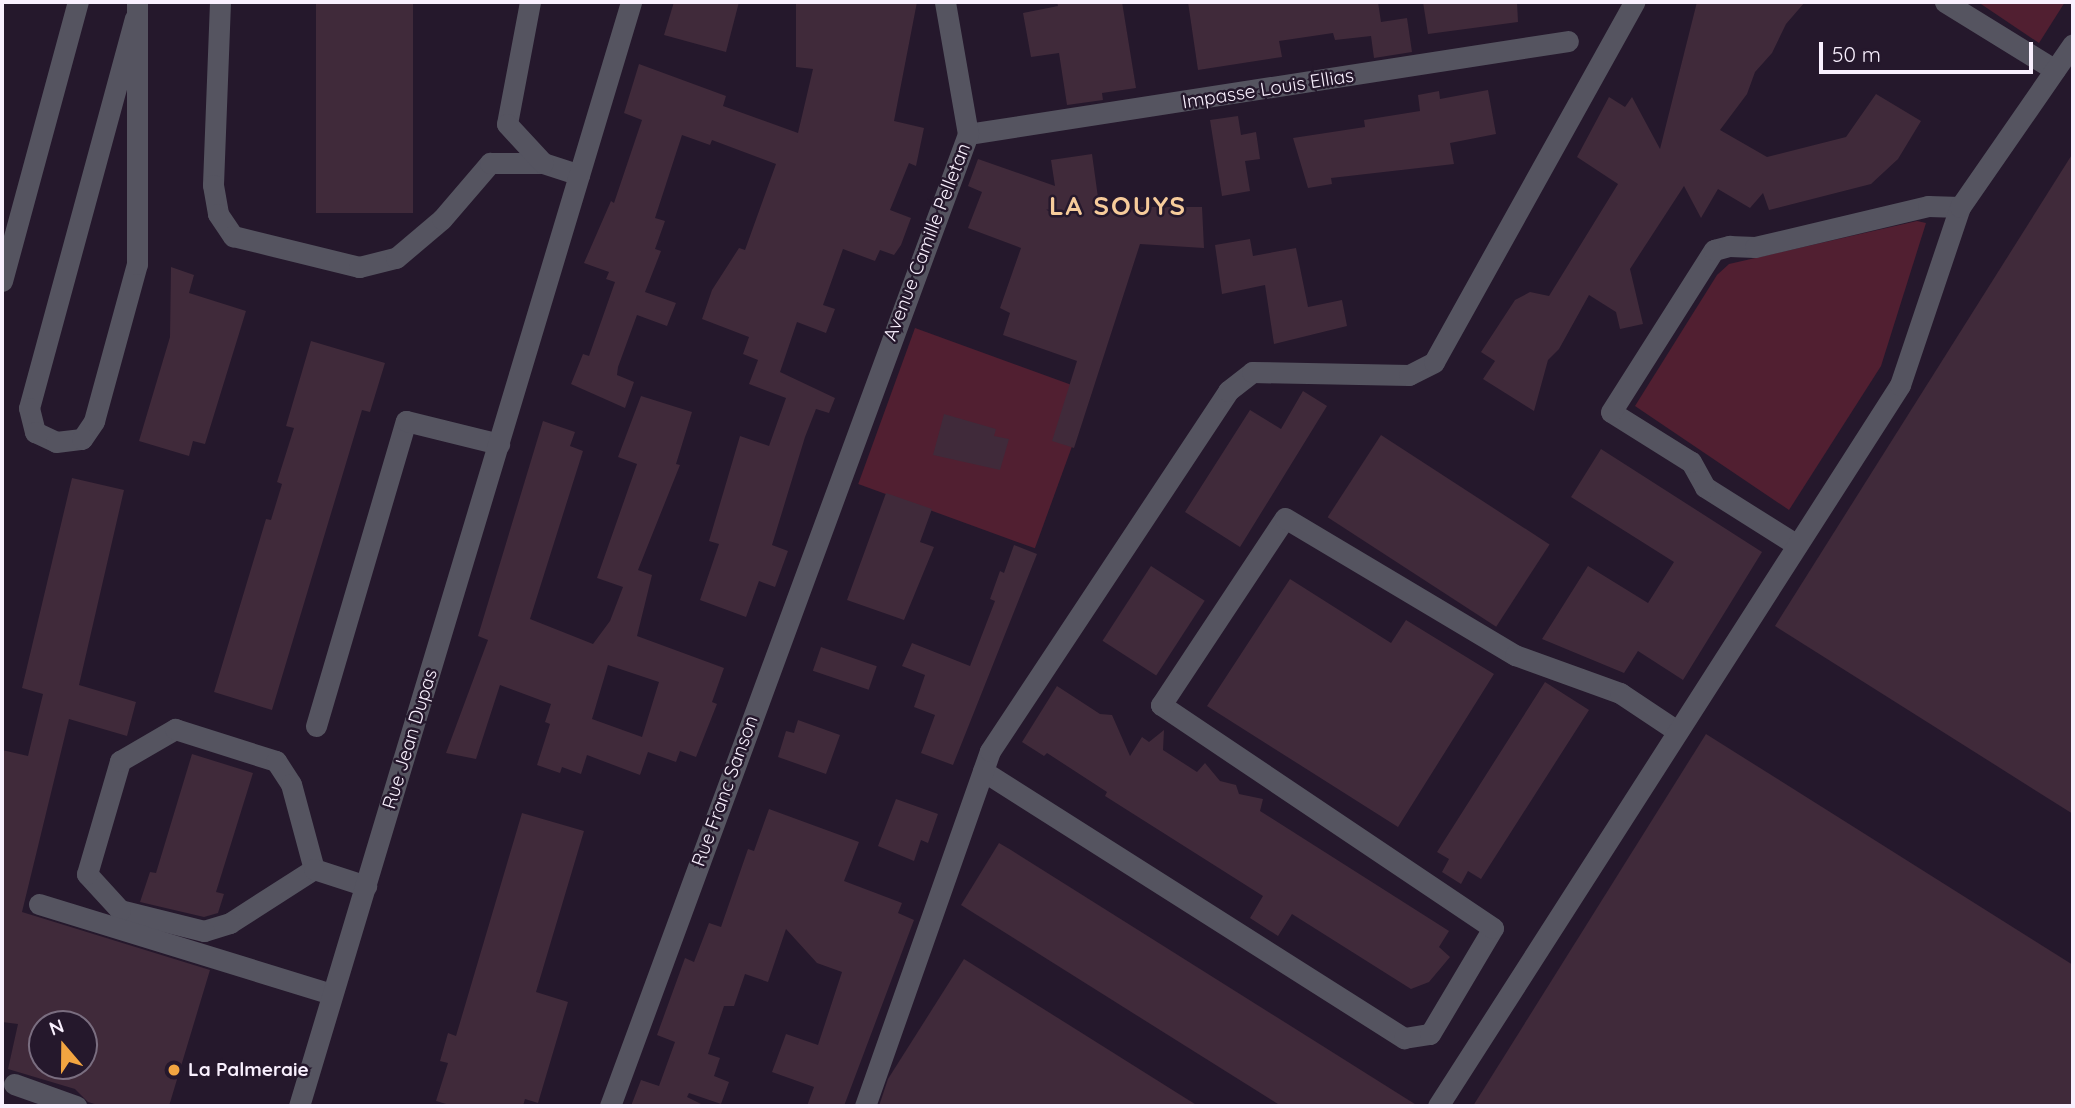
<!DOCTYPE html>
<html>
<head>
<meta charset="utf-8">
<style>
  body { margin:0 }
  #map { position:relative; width:2075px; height:1108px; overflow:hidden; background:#25182c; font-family:Quicksand,sans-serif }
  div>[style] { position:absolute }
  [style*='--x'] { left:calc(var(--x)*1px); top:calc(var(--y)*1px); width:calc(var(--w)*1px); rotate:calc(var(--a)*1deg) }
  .green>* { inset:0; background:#511f31; transform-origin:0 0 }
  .building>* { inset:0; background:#402a3a; transform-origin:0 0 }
  .minor>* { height:21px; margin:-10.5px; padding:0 10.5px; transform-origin:10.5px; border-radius:10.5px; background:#555460 }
  .dots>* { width:19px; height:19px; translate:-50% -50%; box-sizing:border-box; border:4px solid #25182c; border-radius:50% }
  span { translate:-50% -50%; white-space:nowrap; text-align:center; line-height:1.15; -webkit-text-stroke:5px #25182c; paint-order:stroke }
  .street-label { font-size:19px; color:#f9f0fe }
  .poi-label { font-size:19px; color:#f9f0fe; font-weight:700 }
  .left { translate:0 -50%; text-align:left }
  .district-label { font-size:26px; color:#f7cc9b; font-weight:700; letter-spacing:2px }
  .frame { position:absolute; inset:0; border:4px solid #f9f0fe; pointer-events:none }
  .north { position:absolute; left:28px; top:1010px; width:70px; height:70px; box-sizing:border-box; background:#25182c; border:2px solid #7a6e80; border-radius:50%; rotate:340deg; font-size:19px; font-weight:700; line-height:28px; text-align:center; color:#f9f0fe }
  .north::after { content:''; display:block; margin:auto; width:24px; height:32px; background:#f2a541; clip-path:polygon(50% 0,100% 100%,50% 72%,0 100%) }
  .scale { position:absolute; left:1819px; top:42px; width:214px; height:32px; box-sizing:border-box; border:4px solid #f9f0fe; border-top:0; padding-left:9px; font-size:21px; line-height:24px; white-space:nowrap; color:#f9f0fe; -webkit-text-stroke:5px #25182c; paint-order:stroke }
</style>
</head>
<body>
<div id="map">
  <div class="green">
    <div style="clip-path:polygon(1978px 2px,2065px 2px,2039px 43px)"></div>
    <div style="clip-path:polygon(1917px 221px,1926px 223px,1881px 366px,1789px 510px,1635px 406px,1717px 275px,1729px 264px)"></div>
    <div style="left:915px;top:328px;width:188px;height:166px;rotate:20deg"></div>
  </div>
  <div class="building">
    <div style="left:316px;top:2px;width:97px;height:211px"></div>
    <div style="clip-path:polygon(674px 2px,739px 2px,726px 52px,664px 35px)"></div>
    <div style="clip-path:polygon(796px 2px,917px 2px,894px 121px,924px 128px,916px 166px,909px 163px,890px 210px,911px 218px,901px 245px,894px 255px,880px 250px,875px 261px,843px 249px,823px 305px,835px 309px,826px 333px,797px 322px,780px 372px,835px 398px,829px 413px,816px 409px,805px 437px,772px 545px,788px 551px,775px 587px,759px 581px,746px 617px,700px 600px,719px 544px,709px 541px,740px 436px,769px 446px,786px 398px,749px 384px,758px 360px,743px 354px,749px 337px,702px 319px,712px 290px,739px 248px,745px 250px,776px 164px,712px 140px,710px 145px,682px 135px,655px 218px,665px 221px,655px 249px,661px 251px,645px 292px,676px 303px,667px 326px,637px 315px,618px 367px,617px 375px,634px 382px,625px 408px,571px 384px,583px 354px,589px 356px,615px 282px,606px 279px,609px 272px,584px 263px,611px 201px,614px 203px,642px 120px,624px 113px,639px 64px,726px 96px,723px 106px,798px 133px,813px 69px,796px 67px)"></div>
    <div style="clip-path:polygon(1057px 2px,1122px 2px,1136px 88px,1102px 93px,1103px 100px,1067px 105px,1059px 53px,1031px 57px,1023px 13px,1058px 6px)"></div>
    <div style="clip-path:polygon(1188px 2px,1378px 2px,1381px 22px,1407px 18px,1412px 52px,1374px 58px,1371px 36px,1335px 40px,1333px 33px,1279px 41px,1282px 57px,1198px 70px)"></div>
    <div style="clip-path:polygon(1423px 2px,1517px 2px,1518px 22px,1428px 34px)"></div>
    <div style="clip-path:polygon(1697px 2px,1805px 2px,1786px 24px,1772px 53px,1755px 72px,1747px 94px,1720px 130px,1767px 157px,1846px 137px,1876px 94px,1921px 121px,1898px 159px,1871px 184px,1769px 210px,1763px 193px,1750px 208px,1718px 189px,1701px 218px,1684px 186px,1630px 269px,1643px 324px,1620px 329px,1616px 312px,1589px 295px,1559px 349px,1548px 360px,1534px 411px,1483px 379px,1495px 361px,1481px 352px,1515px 300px,1530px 292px,1549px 296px,1618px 184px,1577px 157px,1609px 97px,1625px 107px,1632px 97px,1660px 149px)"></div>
    <div style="clip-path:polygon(1488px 90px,1496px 134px,1450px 143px,1454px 164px,1331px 178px,1332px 184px,1308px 188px,1293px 138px,1365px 127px,1364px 120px,1420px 111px,1418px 95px,1439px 91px,1440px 99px)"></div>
    <div style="clip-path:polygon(1238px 116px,1241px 135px,1256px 132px,1260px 159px,1245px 161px,1250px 191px,1222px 196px,1210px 120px)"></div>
    <div style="clip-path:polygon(2073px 153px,2073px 814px,1775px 626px)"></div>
    <div style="clip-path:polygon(1092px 154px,1100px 212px,1133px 207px,1202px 207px,1204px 248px,1140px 244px,1074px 448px,1052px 441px,1077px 361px,1003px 335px,1010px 313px,1000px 308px,1021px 248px,968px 228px,982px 192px,968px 186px,978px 159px,1055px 186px,1051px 160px)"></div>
    <div style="clip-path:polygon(1250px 239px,1253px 256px,1296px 248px,1308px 307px,1342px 300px,1347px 326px,1274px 344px,1265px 285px,1222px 294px,1215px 245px)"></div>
    <div style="clip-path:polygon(171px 267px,194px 275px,189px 293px,246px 311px,205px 444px,193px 441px,189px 456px,139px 441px,170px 337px)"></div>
    <div style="clip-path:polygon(311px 341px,385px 363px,370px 412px,362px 410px,272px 710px,214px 692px,266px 519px,271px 520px,282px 484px,277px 482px,294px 428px,286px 426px)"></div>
    <div style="clip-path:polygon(1303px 391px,1327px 406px,1240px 547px,1185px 512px,1250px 410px,1281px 429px)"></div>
    <div style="clip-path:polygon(evenodd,641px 396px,692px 412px,676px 464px,680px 465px,638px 570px,652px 575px,637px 636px,724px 668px,712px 702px,717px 704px,696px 757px,680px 751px,676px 762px,648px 752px,640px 775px,587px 755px,581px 774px,562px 767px,560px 773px,537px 765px,550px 724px,545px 722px,551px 704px,500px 685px,476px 759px,446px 753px,488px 640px,478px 636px,543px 421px,575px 432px,570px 446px,583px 451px,530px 619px,593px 644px,610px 621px,623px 587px,597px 578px,637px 464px,618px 457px,641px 396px,608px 665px,659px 682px,642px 737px,592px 719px,608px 665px)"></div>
    <div style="clip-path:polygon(944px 414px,996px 429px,994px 436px,1009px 439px,1000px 470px,933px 455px)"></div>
    <div style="left:1381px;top:435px;width:201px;height:98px;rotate:33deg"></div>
    <div style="clip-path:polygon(1601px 449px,1762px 552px,1683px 680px,1638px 651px,1624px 673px,1542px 639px,1588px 566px,1648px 603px,1674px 562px,1571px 497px)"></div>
    <div style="clip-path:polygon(evenodd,72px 478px,124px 490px,79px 685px,136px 702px,127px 736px,69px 719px,22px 912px,210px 970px,169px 1106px,101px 1106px,88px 1102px,75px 1089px,8px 1069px,18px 1024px,2px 1022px,2px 750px,28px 756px,43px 694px,22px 688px,72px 478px,42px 1024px,84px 1024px,84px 1066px,42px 1066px,42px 1024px)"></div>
    <div style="clip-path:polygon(886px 493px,932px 509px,920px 542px,934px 547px,904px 620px,847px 600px)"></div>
    <div style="clip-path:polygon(1014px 545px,1037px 554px,953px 765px,921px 753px,935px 715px,914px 707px,925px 675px,902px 666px,912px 643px,970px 666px,995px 601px,990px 599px,1000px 571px,1004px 573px)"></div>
    <div style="left:1151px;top:566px;width:64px;height:89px;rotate:33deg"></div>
    <div style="clip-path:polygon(1290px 579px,1391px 643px,1406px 620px,1494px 674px,1398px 827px,1207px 706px)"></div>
    <div style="left:821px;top:647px;width:59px;height:25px;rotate:19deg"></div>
    <div style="clip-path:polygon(1545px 682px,1589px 710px,1481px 879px,1468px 871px,1461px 884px,1442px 872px,1449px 859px,1437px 852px)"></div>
    <div style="clip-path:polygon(1057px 686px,1100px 714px,1112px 715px,1130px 756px,1142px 737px,1149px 742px,1164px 730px,1163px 750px,1197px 772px,1205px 763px,1220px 781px,1236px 785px,1239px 794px,1263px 799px,1260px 811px,1449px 931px,1439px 947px,1450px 957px,1429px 982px,1411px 989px,1292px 914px,1278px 936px,1250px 918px,1263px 896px,1105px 796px,1107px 792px,1047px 753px,1044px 756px,1022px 742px)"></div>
    <div style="clip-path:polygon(798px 720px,840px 735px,826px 774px,778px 757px,786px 731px,794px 733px)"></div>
    <div style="clip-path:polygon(1706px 734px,2073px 965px,2073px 1106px,1473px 1106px)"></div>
    <div style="clip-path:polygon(192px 754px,253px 773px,216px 892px,224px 894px,218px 913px,204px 917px,140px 902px,150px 872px,156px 873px)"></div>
    <div style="clip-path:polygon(896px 799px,938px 814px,928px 843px,921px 840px,914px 861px,878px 846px)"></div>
    <div style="clip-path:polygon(769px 809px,859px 842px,844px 881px,902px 903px,898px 913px,914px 920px,844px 1106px,807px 1106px,814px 1087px,772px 1072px,786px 1034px,818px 1045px,842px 972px,817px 963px,786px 929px,768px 982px,745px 974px,734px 1006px,724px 1006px,708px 1054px,720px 1058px,714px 1076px,729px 1082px,721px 1104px,689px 1093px,687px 1097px,705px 1106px,631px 1106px,641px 1080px,659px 1086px,675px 1042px,657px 1035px,685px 958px,694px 962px,709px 923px,721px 927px,748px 849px,754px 851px)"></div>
    <div style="clip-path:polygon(522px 813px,584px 831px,536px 992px,568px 1002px,538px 1103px,525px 1099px,523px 1106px,453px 1106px,436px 1101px,448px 1063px,440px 1061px,448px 1033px,456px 1036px)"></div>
    <div style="clip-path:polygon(999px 843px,1011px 850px,1418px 1106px,1281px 1106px,961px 905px)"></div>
    <div style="clip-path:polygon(964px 959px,1198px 1106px,879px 1106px,888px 1079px)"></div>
  </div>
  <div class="minor">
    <div style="--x:220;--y:2;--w:183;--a:92.2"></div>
    <div style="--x:213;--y:185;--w:29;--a:80"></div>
    <div style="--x:218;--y:214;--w:27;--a:56"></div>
    <div style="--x:233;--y:236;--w:130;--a:13.8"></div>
    <div style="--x:359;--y:267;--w:38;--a:-14"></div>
    <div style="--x:396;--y:258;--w:60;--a:-40.3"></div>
    <div style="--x:442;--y:219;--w:74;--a:-49.4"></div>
    <div style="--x:490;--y:163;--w:53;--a:0"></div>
    <div style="--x:543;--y:163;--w:38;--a:18"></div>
    <div style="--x:530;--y:2;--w:124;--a:100.7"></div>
    <div style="--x:507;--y:124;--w:53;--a:47.3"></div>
    <div style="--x:1945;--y:2;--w:129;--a:31.7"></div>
    <div style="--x:135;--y:18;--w:404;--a:105.2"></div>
    <div style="--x:29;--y:408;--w:25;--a:76"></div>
    <div style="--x:35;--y:432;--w:23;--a:25"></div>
    <div style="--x:56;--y:442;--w:26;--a:-7"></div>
    <div style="--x:82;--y:439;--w:22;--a:-56"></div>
    <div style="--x:94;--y:421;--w:163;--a:-74.7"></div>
    <div style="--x:137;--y:264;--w:262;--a:-90"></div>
    <div style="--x:968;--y:134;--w:607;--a:-8.81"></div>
    <div style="--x:2;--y:281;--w:289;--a:-74.8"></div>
    <div style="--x:1797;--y:545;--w:109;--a:-147.8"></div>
    <div style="--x:1705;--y:487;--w:29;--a:-119"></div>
    <div style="--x:1691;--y:462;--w:94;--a:-148"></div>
    <div style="--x:1611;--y:412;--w:192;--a:-57.6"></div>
    <div style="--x:1714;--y:250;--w:16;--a:-15"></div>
    <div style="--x:1729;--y:246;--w:26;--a:2"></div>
    <div style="--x:1755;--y:247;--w:178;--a:-13.3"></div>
    <div style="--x:1928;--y:206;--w:32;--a:2"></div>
    <div style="--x:316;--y:726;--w:318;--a:-73.6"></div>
    <div style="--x:406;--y:421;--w:96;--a:13.9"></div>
    <div style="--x:983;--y:771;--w:499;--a:32.4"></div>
    <div style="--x:1404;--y:1038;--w:26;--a:-9"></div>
    <div style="--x:1430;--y:1034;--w:123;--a:-59.3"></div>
    <div style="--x:1493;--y:928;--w:400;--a:-146.1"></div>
    <div style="--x:1161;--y:705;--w:224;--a:-56.5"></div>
    <div style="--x:1285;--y:518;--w:268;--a:30.8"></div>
    <div style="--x:1515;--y:655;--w:112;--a:19.9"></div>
    <div style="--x:1620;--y:693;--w:69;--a:33.7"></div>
    <div style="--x:314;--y:869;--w:100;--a:147.3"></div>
    <div style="--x:230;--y:923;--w:27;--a:163"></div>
    <div style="--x:204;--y:931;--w:87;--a:-166"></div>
    <div style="--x:120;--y:910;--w:49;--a:-132.5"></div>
    <div style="--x:87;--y:874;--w:118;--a:-73.7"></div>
    <div style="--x:120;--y:761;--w:64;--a:-30.2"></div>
    <div style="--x:175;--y:729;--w:106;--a:17.6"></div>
    <div style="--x:276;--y:761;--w:27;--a:57"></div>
    <div style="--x:291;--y:784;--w:88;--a:74.9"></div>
    <div style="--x:314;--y:869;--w:55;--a:18.1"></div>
    <div style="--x:39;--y:904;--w:306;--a:17.1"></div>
    <div style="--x:14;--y:1084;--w:66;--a:19.5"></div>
    <div style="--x:299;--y:1106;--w:1153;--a:-73.26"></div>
    <div style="--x:610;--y:1106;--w:1036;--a:-69.78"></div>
    <div style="--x:968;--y:134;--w:134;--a:-99.9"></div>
    <div style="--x:865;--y:1106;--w:376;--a:-70.6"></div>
    <div style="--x:990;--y:751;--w:432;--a:-56.5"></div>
    <div style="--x:1228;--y:391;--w:31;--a:-38"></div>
    <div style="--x:1252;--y:372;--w:157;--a:1.1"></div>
    <div style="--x:1409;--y:375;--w:28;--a:-27"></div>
    <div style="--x:1434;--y:362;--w:412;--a:-60.9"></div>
    <div style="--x:1438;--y:1106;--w:856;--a:-57.35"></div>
    <div style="--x:1900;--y:385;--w:188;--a:-71.4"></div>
    <div style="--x:1960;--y:207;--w:198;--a:-55.3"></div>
  </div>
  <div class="dots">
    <div style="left:174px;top:1070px;background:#f2a541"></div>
  </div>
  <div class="street-label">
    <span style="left:1268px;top:89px;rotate:-9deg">Impasse Louis Ellias</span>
    <span style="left:927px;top:242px;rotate:-69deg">Avenue Camille Pelletan</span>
    <span style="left:410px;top:739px;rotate:-73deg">Rue Jean Dupas</span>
    <span style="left:725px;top:791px;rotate:-70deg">Rue Franc Sanson</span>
  </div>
  <div class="poi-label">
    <span class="left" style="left:188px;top:1070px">La Palmeraie</span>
  </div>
  <div class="district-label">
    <span style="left:1118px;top:206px">LA SOUYS</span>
  </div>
  <div class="frame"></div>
  <div class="north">N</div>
  <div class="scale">50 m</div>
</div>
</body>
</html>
